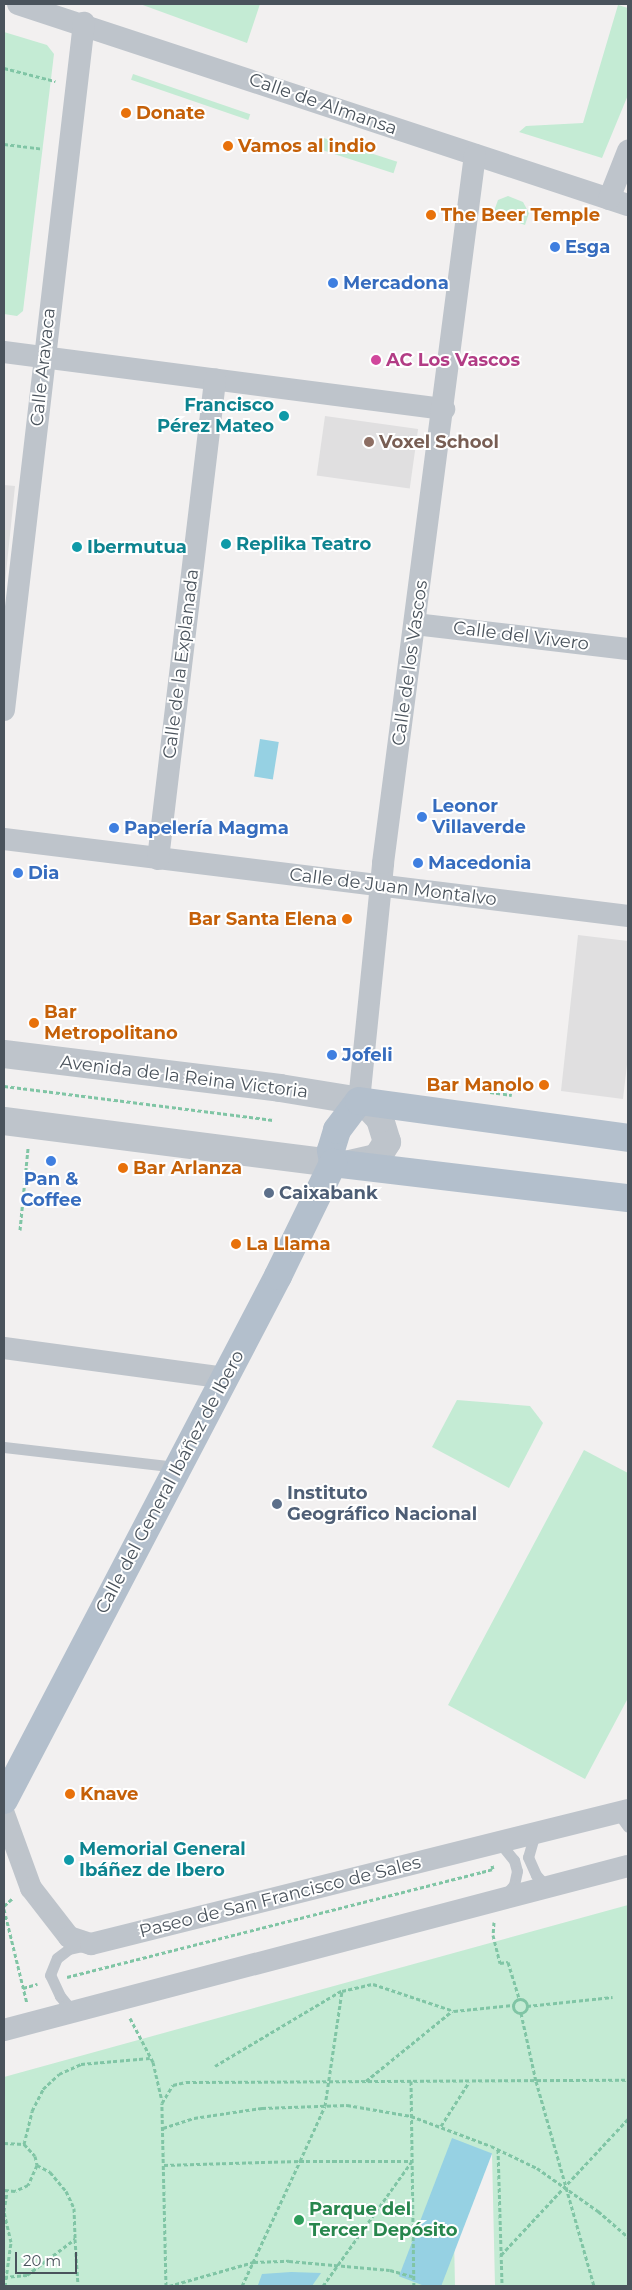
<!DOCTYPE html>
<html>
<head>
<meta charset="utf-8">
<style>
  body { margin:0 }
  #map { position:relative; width:632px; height:2290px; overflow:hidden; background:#f2f0f0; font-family:Montserrat,sans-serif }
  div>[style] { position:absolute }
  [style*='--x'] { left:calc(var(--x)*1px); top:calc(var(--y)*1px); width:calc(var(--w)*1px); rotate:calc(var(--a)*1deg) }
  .education>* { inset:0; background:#e0dfe0; transform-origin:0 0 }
  .green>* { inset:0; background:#c4ebd4; transform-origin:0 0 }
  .water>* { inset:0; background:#96d1e3; transform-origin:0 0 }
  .path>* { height:3px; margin-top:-1.5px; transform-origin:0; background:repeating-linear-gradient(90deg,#80c5a5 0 4px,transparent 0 6.5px) }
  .path>.ring { margin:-1.5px; padding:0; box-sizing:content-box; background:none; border:3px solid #80c5a5; border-radius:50% }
  .service>* { height:11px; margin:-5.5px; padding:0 5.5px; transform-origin:5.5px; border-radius:5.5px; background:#bec4cb }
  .minor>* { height:22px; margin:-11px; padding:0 11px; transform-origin:11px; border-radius:11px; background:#bec4cb }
  .tertiary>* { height:28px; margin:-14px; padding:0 14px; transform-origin:14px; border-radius:14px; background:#bec4cb }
  .primary>* { height:28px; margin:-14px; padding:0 14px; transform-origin:14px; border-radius:14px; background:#b3bfcc }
  .dots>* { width:14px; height:14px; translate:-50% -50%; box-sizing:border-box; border:2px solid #fff; border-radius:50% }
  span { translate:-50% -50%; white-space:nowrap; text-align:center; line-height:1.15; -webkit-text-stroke:4px #fff; paint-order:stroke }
  .street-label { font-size:18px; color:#4a535c }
  .food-label { font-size:18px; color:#c56008; font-weight:700 }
  .left { translate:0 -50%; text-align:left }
  .right { translate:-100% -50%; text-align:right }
  .shop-label { font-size:18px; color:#366cbe; font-weight:700 }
  .hotel-label { font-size:18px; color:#b23c85; font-weight:700 }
  .culture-label { font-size:18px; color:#0d838f; font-weight:700 }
  .education-label { font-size:18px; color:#785e54; font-weight:700 }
  .service-label { font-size:18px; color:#4e5e75; font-weight:700 }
  .leisure-label { font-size:18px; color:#27864d; font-weight:700 }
  .frame { position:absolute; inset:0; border:5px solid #4a535c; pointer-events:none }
  .scale { position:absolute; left:15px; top:2252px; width:62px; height:22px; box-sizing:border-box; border:2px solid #4a535c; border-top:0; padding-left:6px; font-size:15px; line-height:18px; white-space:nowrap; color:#4a535c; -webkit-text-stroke:4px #fff; paint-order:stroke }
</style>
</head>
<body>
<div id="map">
  <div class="education">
    <div style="left:325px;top:416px;width:94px;height:60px;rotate:8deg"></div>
    <div style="clip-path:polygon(4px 485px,15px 486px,4px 593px)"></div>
    <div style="clip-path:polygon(578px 935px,628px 941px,628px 1056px,623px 1099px,561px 1091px)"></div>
  </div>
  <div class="green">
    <div style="clip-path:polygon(140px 4px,260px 4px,247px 43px)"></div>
    <div style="clip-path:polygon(618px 5px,628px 8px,628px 95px,602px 158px,519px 132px,526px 126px,583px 123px)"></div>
    <div style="clip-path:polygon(4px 32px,47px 45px,54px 54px,23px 311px,17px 316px,4px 314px)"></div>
    <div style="left:133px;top:74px;width:124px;height:6px;rotate:19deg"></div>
    <div style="left:324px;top:138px;width:77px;height:12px;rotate:18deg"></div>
    <div style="clip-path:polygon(508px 196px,523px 202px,529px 213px,525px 225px,493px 214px,498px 200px)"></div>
    <div style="clip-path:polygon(457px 1400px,530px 1406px,543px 1423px,509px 1488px,432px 1447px)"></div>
    <div style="clip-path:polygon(584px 1450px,628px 1473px,628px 1698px,585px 1779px,448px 1705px)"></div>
    <div style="clip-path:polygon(628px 1905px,628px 2286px,495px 2286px,492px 2154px,452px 2139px,455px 2286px,4px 2286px,4px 2077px)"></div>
  </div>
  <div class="water">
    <div style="left:260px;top:739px;width:19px;height:38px;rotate:9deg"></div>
    <div style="left:452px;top:2138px;width:43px;height:148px;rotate:21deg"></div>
    <div style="clip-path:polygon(291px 2272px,321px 2273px,312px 2286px,258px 2285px,262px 2274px)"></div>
  </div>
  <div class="path">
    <div style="--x:4;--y:68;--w:53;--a:14.3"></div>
    <div style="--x:4;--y:144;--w:38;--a:7"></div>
    <div style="--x:4;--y:1086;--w:273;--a:7.2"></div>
    <div style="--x:490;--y:1092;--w:22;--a:8"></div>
    <div style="--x:20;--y:1230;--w:82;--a:-84.4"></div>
    <div style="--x:4;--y:1906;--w:12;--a:-42"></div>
    <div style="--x:4;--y:1909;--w:97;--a:76.3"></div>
    <div style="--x:494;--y:1922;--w:13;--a:94"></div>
    <div style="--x:493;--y:1935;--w:29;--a:76"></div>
    <div style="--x:500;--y:1963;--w:8;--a:-7"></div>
    <div style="--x:508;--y:1962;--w:39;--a:73"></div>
    <div style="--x:67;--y:1977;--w:428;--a:-14.2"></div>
    <div style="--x:482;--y:1872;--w:11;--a:-15"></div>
    <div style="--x:493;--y:1869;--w:4;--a:-104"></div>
    <div style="--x:23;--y:1988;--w:15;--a:-16"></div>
    <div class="ring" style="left:513px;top:1999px;width:11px;height:11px"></div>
    <div style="--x:527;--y:2006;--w:86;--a:-6"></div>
    <div style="--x:521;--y:2013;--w:70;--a:77.6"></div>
    <div style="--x:536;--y:2081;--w:213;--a:74.2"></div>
    <div style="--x:130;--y:2018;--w:50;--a:62.4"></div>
    <div style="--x:153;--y:2062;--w:39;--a:77"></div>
    <div style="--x:215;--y:2066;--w:147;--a:-30.8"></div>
    <div style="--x:366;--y:2081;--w:111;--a:-39.1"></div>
    <div style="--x:411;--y:2081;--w:205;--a:89.2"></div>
    <div style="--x:441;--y:2126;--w:52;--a:-57.5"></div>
    <div style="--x:163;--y:2128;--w:33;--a:-18"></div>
    <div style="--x:194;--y:2118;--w:69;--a:-8.4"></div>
    <div style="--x:262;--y:2108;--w:85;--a:-2"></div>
    <div style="--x:347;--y:2105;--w:65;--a:9.8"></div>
    <div style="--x:411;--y:2116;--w:85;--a:20.6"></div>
    <div style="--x:491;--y:2146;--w:51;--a:25.6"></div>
    <div style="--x:537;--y:2168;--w:75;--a:35.2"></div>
    <div style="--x:598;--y:2211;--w:40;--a:41"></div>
    <div style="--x:4;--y:2143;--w:20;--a:3"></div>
    <div style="--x:24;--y:2144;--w:16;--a:47"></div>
    <div style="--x:35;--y:2156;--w:9;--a:77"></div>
    <div style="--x:37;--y:2165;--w:22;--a:114"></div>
    <div style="--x:28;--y:2185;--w:14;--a:155"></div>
    <div style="--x:15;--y:2191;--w:11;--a:-175"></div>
    <div style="--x:24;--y:2144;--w:34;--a:-76"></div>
    <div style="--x:32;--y:2111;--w:25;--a:-63"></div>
    <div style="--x:43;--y:2089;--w:22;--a:-43"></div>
    <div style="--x:59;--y:2074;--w:24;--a:-24"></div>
    <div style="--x:81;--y:2064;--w:69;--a:-5"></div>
    <div style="--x:498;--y:2149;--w:137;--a:88.3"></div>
    <div style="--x:37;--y:2165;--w:15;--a:28"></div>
    <div style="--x:50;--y:2172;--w:25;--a:50"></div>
    <div style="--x:66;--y:2191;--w:19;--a:65"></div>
    <div style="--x:74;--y:2208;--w:31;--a:88"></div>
    <div style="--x:164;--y:2165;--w:136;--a:-1.7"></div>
    <div style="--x:300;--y:2161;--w:60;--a:-65.6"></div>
    <div style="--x:325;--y:2106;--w:116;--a:-81.6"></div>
    <div style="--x:342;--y:1991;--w:32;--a:-13"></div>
    <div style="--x:373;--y:1984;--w:85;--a:18.4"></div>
    <div style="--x:454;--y:2011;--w:59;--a:-5.8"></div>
    <div style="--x:501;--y:2255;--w:186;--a:-47"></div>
    <div style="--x:4;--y:2277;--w:23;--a:-5"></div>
    <div style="--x:27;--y:2275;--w:60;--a:-36.9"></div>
    <div style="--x:75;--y:2239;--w:47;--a:86.3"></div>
    <div style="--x:5;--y:2286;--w:44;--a:-82.2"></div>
    <div style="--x:11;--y:2242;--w:32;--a:-103"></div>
    <div style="--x:4;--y:2211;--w:20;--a:-81"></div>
    <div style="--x:166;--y:2286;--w:183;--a:-91.3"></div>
    <div style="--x:162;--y:2103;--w:21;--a:-59"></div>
    <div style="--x:173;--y:2085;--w:13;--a:-13"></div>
    <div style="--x:186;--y:2082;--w:442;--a:-0.3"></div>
    <div style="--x:169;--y:2286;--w:88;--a:-15.8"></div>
    <div style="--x:254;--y:2262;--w:35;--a:-2"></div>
    <div style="--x:289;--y:2261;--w:101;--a:5.1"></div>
    <div style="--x:390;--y:2270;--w:25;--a:16"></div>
    <div style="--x:242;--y:2286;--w:138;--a:-65.1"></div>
    <div style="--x:300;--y:2161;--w:112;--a:0"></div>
    <div style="--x:412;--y:2161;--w:153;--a:125.5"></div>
  </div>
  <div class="service">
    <div style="--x:4;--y:1447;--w:175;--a:6.6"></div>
    <div style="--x:618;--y:1813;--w:17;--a:54"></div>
    <div style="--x:535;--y:1833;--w:25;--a:106"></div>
    <div style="--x:528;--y:1857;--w:20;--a:66"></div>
    <div style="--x:536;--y:1875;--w:18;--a:47"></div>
    <div style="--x:500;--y:1843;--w:22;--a:51"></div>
    <div style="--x:514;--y:1860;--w:11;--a:75"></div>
    <div style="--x:517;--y:1871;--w:14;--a:102"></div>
    <div style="--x:514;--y:1885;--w:15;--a:132"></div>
    <div style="--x:73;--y:2012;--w:21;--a:-129"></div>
    <div style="--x:60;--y:1996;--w:23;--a:-115"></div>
    <div style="--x:50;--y:1975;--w:18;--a:-68"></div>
    <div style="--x:57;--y:1958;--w:15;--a:-37"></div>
    <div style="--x:69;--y:1949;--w:13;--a:-13"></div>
  </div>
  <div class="minor">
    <div style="--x:18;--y:4;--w:642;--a:18.24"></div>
    <div style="--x:609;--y:199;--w:52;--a:-68.4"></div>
    <div style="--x:4;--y:352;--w:444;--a:7.4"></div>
    <div style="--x:415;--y:624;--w:214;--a:6.7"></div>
    <div style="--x:4;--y:710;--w:692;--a:-83.36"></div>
    <div style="--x:4;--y:839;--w:629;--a:7.03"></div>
    <div style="--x:158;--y:859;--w:483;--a:-83.2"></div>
    <div style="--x:359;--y:1101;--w:239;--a:-84.2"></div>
    <div style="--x:383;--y:863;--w:714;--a:-82.6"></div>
    <div style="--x:4;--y:1348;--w:223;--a:7.7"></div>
    <div style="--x:4;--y:1814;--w:79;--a:70"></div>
    <div style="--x:31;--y:1888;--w:62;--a:52.2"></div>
    <div style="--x:69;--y:1937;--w:23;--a:18"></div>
    <div style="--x:91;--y:1944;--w:553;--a:-14.01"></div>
    <div style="--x:4;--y:2030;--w:645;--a:-14.73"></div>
  </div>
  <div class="tertiary">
    <div style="--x:4;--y:1054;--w:278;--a:7"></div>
    <div style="--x:280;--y:1088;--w:80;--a:9.3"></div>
    <div style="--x:4;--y:1121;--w:332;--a:7.3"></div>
    <div style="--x:350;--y:1164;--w:28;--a:-13"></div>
    <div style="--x:377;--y:1158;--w:19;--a:-58"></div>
    <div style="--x:387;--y:1142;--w:24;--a:-107"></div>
    <div style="--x:380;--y:1119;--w:23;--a:-133"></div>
  </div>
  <div class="primary">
    <div style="--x:333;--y:1163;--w:13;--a:-99"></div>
    <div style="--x:331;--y:1150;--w:21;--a:-73"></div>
    <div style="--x:337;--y:1130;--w:36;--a:-53"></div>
    <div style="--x:359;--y:1101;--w:272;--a:7.8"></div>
    <div style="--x:333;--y:1163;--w:297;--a:6.8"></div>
    <div style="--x:4;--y:1800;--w:591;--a:-62.39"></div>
    <div style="--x:278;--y:1276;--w:126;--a:-64"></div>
  </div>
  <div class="dots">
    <div style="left:126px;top:113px;background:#e8710a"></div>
    <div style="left:228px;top:146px;background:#e8710a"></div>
    <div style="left:431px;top:215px;background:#e8710a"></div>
    <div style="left:555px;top:247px;background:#3f7fe0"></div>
    <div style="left:333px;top:283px;background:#3f7fe0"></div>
    <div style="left:376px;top:360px;background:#d1479c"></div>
    <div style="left:284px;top:416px;background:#0f9aa8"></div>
    <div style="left:369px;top:442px;background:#8d6e63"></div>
    <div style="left:226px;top:544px;background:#0f9aa8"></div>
    <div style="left:77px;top:547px;background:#0f9aa8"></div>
    <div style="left:422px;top:817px;background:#3f7fe0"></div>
    <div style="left:114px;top:828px;background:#3f7fe0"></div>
    <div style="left:418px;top:863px;background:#3f7fe0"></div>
    <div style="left:18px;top:873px;background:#3f7fe0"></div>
    <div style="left:347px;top:919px;background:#e8710a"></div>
    <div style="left:34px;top:1023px;background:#e8710a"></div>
    <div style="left:332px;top:1055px;background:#3f7fe0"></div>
    <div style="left:544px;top:1085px;background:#e8710a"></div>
    <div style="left:51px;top:1161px;background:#3f7fe0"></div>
    <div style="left:123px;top:1168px;background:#e8710a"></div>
    <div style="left:269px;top:1193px;background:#5c6f8a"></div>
    <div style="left:236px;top:1244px;background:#e8710a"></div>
    <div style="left:277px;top:1504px;background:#5c6f8a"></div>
    <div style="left:70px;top:1794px;background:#e8710a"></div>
    <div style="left:69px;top:1860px;background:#0f9aa8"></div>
    <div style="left:299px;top:2220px;background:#2e9e5b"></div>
  </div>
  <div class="street-label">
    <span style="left:323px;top:104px;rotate:19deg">Calle de Almansa</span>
    <span style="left:43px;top:367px;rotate:-84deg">Calle Aravaca</span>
    <span style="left:521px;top:636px;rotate:7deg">Calle del Vivero</span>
    <span style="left:410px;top:663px;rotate:-82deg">Calle de los Vascos</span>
    <span style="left:181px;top:664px;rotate:-83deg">Calle de la Explanada</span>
    <span style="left:393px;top:887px;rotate:7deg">Calle de Juan Montalvo</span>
    <span style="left:184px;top:1077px;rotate:7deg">Avenida de la Reina Victoria</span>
    <span style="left:170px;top:1482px;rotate:-62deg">Calle del General Ibáñez de Ibero</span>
    <span style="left:280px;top:1897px;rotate:-14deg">Paseo de San Francisco de Sales</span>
  </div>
  <div class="food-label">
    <span class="left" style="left:136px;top:113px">Donate</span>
    <span class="left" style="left:238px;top:146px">Vamos al indio</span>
    <span class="left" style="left:441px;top:215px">The Beer Temple</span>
    <span class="right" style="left:337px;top:919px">Bar Santa Elena</span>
    <span class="left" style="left:44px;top:1023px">Bar<br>Metropolitano</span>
    <span class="right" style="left:534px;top:1085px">Bar Manolo</span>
    <span class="left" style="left:133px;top:1168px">Bar Arlanza</span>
    <span class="left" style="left:246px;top:1244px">La Llama</span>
    <span class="left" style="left:80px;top:1794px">Knave</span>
  </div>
  <div class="shop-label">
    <span class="left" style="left:565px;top:247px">Esga</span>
    <span class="left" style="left:343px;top:283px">Mercadona</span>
    <span class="left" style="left:432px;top:817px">Leonor<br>Villaverde</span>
    <span class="left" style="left:124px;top:828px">Papelería Magma</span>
    <span class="left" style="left:428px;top:863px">Macedonia</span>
    <span class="left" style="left:28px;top:873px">Dia</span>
    <span class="left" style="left:342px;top:1055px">Jofeli</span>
    <span style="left:51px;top:1190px">Pan &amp;<br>Coffee</span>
  </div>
  <div class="hotel-label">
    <span class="left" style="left:386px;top:360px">AC Los Vascos</span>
  </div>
  <div class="culture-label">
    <span class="right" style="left:274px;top:416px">Francisco<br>Pérez Mateo</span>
    <span class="left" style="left:236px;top:544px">Replika Teatro</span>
    <span class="left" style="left:87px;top:547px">Ibermutua</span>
    <span class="left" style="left:79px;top:1860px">Memorial General<br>Ibáñez de Ibero</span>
  </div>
  <div class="education-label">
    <span class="left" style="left:379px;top:442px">Voxel School</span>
  </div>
  <div class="service-label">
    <span class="left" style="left:279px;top:1193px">Caixabank</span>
    <span class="left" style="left:287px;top:1504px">Instituto<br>Geográfico Nacional</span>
  </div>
  <div class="leisure-label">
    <span class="left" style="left:309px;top:2220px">Parque del<br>Tercer Depósito</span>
  </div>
  <div class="frame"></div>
  <div class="scale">20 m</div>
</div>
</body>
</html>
